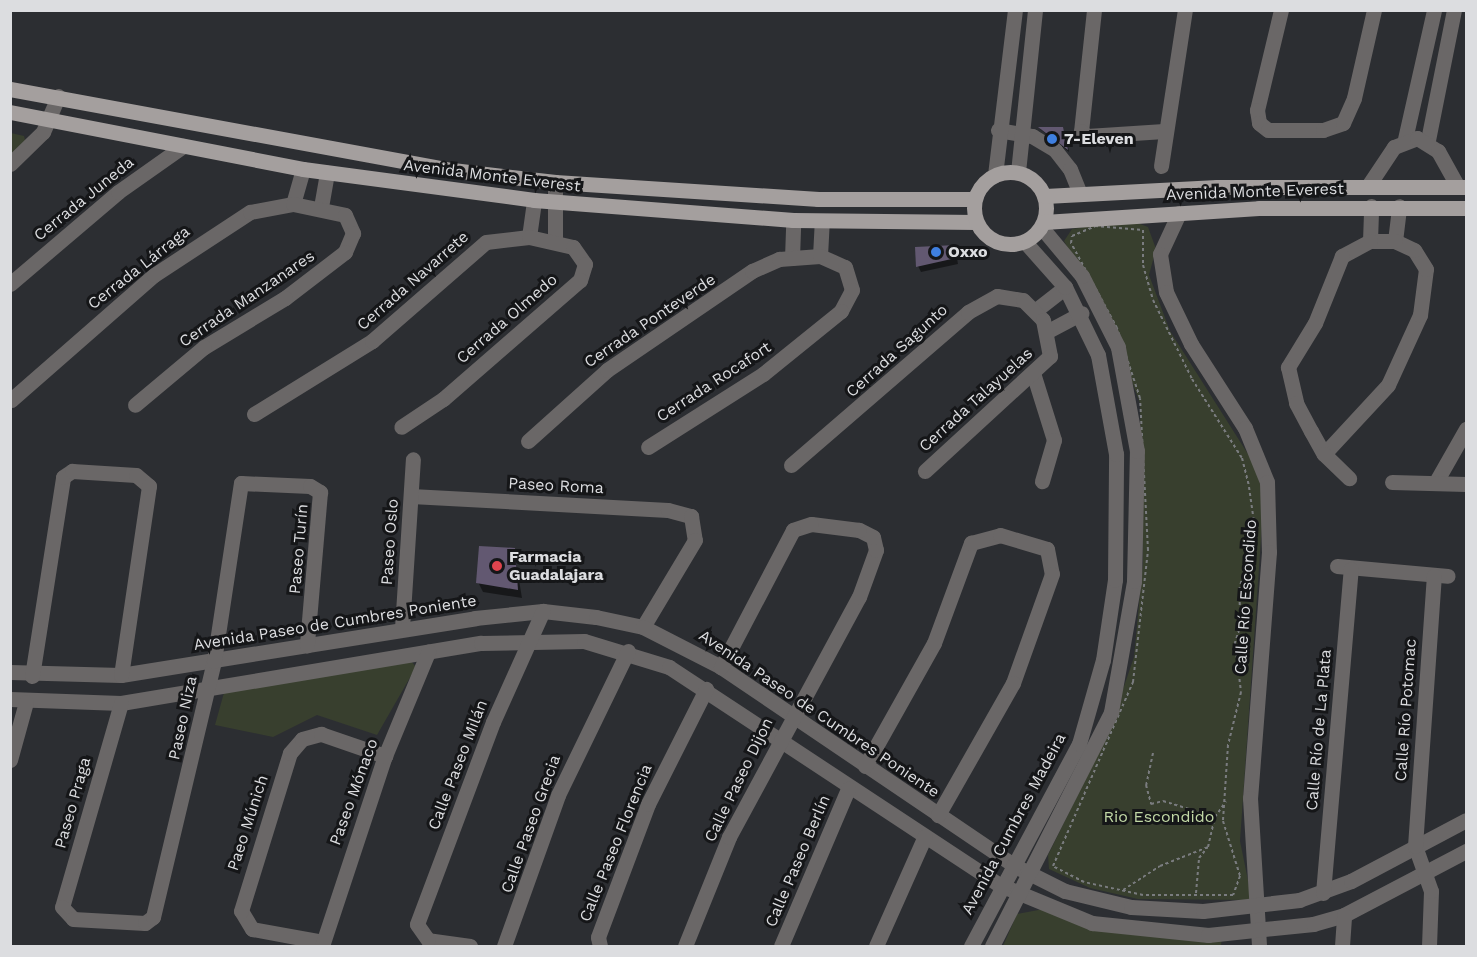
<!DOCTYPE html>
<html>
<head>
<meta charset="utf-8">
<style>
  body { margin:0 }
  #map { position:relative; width:1477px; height:957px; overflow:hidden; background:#2c2e32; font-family:"Work Sans",sans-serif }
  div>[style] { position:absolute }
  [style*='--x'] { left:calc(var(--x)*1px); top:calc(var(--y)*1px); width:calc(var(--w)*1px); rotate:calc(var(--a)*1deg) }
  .green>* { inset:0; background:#383f2e }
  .shadow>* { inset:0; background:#0007 }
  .building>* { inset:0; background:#625871 }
  .path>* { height:2px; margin-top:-1px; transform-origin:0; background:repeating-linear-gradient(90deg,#7a7c7f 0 3px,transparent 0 6px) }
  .minor>* { height:15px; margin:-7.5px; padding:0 7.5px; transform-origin:7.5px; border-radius:7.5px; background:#6a6767 }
  .major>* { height:15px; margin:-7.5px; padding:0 7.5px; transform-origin:7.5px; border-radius:7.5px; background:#a49f9e }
  .major>.ring { margin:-7.5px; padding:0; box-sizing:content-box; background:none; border:15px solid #a49f9e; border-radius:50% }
  .dots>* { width:16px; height:16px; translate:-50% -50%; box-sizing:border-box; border:3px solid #151618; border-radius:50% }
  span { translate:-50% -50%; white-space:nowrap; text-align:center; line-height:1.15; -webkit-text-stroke:6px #151618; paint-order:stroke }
  .poi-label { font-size:16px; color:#dcdde0; font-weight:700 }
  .left { translate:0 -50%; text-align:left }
  .street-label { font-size:16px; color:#dcdde0 }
  .park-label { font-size:16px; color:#c1d8a5 }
  .frame { position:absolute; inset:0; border:12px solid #dcdde0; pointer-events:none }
</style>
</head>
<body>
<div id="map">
  <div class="green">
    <div style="clip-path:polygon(11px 133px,24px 136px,27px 148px,11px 163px)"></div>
    <div style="clip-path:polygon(1130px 220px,1148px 227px,1156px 249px,1149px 275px,1170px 331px,1253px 462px,1264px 496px,1240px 841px,1252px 900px,1138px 899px,1090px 888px,1049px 869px,1048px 855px,1107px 736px,1134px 657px,1143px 562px,1140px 403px,1108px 318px,1064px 241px,1072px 229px)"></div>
    <div style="clip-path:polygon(407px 656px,416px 667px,377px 735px,317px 715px,273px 737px,215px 725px,225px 689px)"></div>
    <div style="clip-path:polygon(1049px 908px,1130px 931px,1222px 936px,1221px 946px,1003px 946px,1017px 914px)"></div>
  </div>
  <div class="shadow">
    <div style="clip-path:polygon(1062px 128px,1066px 134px,1069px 152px,1040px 129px)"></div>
    <div style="clip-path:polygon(955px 247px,958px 264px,921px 272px,918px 266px)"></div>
    <div style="clip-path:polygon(514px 550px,522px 598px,483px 592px,478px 582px)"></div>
  </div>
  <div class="building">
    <div style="clip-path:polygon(1063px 127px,1068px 150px,1038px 127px)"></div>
    <div style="clip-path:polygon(956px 245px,956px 258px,916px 267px,915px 247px)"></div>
    <div style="clip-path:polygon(479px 546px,515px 548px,518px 590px,476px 583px)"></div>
  </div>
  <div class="path">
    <div style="--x:1095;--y:226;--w:48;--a:4.8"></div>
    <div style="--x:1143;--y:230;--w:35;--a:90"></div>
    <div style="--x:1143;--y:265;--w:36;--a:74"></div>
    <div style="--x:1153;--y:300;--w:88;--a:63.7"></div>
    <div style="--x:1192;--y:379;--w:93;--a:57.7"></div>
    <div style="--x:1242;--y:458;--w:30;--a:76"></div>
    <div style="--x:1249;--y:487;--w:42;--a:81.9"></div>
    <div style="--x:1255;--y:529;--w:63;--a:104.7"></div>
    <div style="--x:1239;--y:590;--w:34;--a:87"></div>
    <div style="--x:1241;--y:624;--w:20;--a:108"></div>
    <div style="--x:1235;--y:643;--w:49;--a:83"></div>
    <div style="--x:1241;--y:692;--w:55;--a:103.8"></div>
    <div style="--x:1228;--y:745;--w:76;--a:93.8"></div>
    <div style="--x:1223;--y:821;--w:58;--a:72.8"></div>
    <div style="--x:1240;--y:876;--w:20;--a:110"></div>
    <div style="--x:1233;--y:895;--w:90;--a:180"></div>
    <div style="--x:1143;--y:895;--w:60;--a:-167.6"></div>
    <div style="--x:1084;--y:882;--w:35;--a:-153"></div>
    <div style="--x:1053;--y:866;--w:201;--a:-66.5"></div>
    <div style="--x:1133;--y:682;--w:133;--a:-83.5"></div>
    <div style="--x:1148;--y:550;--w:152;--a:-93"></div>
    <div style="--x:1140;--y:398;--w:74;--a:-108.2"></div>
    <div style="--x:1117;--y:328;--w:97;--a:-118.4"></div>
    <div style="--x:1071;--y:243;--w:7;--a:-82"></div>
    <div style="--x:1072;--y:236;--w:25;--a:-23"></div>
    <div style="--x:1153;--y:753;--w:33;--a:102"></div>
    <div style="--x:1146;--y:785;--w:20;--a:75"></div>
    <div style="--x:1151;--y:804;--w:12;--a:-14"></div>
    <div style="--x:1163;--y:801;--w:54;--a:17.1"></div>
    <div style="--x:1215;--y:817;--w:19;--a:-55"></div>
    <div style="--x:1123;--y:890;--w:44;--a:-33"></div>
    <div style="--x:1160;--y:866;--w:52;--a:-21.6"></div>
    <div style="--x:1208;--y:847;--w:31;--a:-77"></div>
    <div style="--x:1196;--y:893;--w:35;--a:-85"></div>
    <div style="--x:1199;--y:858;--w:13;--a:-51"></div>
  </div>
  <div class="minor">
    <div style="--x:1094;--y:10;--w:122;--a:96.1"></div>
    <div style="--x:1081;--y:131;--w:8;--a:40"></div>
    <div style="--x:1087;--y:136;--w:77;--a:-3.7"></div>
    <div style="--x:1281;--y:10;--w:103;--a:103.5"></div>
    <div style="--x:1257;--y:110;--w:13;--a:81"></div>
    <div style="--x:1259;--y:123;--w:11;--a:38"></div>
    <div style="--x:1268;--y:130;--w:55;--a:0"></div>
    <div style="--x:1323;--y:130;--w:21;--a:-19"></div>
    <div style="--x:1343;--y:123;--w:27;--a:-66"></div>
    <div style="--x:1354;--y:98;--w:90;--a:-77.2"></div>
    <div style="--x:998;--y:130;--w:35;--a:10"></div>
    <div style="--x:1032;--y:136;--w:27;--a:31"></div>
    <div style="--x:1055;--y:150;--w:24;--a:52"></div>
    <div style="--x:1070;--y:169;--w:27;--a:68"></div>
    <div style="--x:1405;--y:139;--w:132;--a:-77.3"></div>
    <div style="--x:1428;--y:140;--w:133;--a:-78.7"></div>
    <div style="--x:10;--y:164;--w:46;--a:-44.1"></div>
    <div style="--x:43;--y:132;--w:39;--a:-67"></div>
    <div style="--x:1161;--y:166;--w:158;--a:-81.3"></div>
    <div style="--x:1018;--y:172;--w:163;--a:-84"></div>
    <div style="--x:995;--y:175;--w:166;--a:-83.1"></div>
    <div style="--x:555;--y:182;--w:59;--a:90"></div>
    <div style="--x:1368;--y:186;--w:47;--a:-56.3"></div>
    <div style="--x:1394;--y:147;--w:25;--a:-21"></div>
    <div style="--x:1417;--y:138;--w:25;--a:32"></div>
    <div style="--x:1438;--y:151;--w:41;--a:60.9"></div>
    <div style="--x:293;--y:204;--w:36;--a:-74"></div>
    <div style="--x:321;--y:207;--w:35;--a:-80"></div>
    <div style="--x:1179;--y:213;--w:45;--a:114.9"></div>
    <div style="--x:1160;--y:254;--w:38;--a:81"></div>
    <div style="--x:1166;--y:292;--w:58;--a:64.3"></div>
    <div style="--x:1191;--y:344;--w:100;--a:57.3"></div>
    <div style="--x:1245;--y:428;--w:58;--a:67.8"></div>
    <div style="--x:1267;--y:482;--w:70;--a:88.4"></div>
    <div style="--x:1269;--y:552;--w:247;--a:94.4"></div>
    <div style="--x:1250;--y:798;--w:148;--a:86.5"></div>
    <div style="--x:529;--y:237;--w:37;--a:-82"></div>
    <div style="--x:1370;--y:241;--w:35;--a:-88"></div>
    <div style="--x:1395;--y:241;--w:35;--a:-83"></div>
    <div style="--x:820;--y:256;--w:34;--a:-87"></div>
    <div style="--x:792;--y:258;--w:38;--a:-88"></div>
    <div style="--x:10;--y:284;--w:142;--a:-40.4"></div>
    <div style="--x:118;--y:192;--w:80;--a:-35.3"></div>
    <div style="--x:1036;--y:310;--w:37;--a:-38"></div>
    <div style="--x:1048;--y:331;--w:38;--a:-28"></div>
    <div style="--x:1034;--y:376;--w:67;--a:72.6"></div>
    <div style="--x:1054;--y:440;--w:43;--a:106.3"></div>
    <div style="--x:11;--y:400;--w:190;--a:-41.2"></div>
    <div style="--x:154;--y:275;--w:115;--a:-33.3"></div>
    <div style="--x:250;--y:212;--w:44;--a:-10.5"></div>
    <div style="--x:293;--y:204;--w:53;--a:11.9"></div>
    <div style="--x:345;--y:215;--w:20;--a:66"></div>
    <div style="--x:353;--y:233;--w:21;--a:113"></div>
    <div style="--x:345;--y:252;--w:76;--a:142.5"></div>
    <div style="--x:285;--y:298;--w:95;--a:148.8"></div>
    <div style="--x:204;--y:347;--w:90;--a:140"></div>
    <div style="--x:254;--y:414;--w:139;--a:-31.7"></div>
    <div style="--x:372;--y:341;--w:151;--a:-41"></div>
    <div style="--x:486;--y:242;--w:43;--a:-6.6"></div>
    <div style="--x:529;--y:237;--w:45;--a:12.8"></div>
    <div style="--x:573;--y:247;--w:21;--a:55"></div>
    <div style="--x:585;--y:264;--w:17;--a:107"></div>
    <div style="--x:580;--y:280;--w:181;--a:139"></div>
    <div style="--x:443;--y:399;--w:50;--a:146.3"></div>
    <div style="--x:528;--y:441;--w:106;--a:-41.9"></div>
    <div style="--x:607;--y:370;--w:176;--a:-34.3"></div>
    <div style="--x:752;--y:271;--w:30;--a:-24"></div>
    <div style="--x:779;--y:259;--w:41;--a:-4.2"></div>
    <div style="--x:820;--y:256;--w:27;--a:24"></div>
    <div style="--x:845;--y:267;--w:24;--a:73"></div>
    <div style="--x:852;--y:290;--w:24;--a:118"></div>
    <div style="--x:841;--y:311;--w:100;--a:141.1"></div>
    <div style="--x:763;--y:374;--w:136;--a:147.6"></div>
    <div style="--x:1324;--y:454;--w:94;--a:-47.2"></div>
    <div style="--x:1388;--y:385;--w:77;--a:-65.4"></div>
    <div style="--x:1420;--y:315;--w:46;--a:-82.6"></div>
    <div style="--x:1426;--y:269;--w:22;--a:-122"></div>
    <div style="--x:1414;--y:250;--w:21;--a:-155"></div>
    <div style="--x:1395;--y:241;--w:25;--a:180"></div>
    <div style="--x:1370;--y:241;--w:32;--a:152"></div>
    <div style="--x:1342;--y:256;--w:72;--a:111.9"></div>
    <div style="--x:1315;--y:323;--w:52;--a:121.5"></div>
    <div style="--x:1288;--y:367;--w:37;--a:77"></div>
    <div style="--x:1296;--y:403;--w:32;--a:62"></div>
    <div style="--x:1311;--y:431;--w:26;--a:61"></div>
    <div style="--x:1324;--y:454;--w:35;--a:44"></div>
    <div style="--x:791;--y:465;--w:234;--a:-40.8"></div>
    <div style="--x:968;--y:312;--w:33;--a:-29"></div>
    <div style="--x:997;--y:296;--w:26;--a:9"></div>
    <div style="--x:1023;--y:300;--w:28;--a:45"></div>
    <div style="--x:1043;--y:320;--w:37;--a:79"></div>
    <div style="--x:1050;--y:356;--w:170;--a:137.4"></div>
    <div style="--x:1437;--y:480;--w:59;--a:-60.4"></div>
    <div style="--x:1392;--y:482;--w:74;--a:1.5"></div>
    <div style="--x:411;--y:496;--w:257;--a:3.1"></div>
    <div style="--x:668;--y:510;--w:24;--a:15"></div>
    <div style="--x:691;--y:516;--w:24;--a:81"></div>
    <div style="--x:695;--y:540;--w:101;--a:120.9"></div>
    <div style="--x:1337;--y:566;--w:111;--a:5.1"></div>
    <div style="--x:402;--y:628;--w:169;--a:-86.3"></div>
    <div style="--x:10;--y:672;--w:111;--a:1.5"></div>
    <div style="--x:121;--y:675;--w:359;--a:-9.1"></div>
    <div style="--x:475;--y:618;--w:68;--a:-5.9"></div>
    <div style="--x:543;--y:611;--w:53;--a:6.5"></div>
    <div style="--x:596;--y:617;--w:48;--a:12"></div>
    <div style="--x:643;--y:627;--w:88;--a:27.1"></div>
    <div style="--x:721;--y:667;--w:353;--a:34.1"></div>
    <div style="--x:1013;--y:865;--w:58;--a:26.6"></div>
    <div style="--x:1065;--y:891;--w:68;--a:13.6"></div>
    <div style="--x:1131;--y:907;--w:72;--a:3.2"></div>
    <div style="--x:1203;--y:911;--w:97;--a:-6.5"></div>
    <div style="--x:1299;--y:900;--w:55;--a:-20.1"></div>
    <div style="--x:1351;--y:881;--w:130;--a:-27.9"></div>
    <div style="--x:32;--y:676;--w:201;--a:-81.1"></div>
    <div style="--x:63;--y:477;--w:11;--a:-34"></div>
    <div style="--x:72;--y:471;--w:64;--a:3.6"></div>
    <div style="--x:136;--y:475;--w:17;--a:40"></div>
    <div style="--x:149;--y:486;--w:191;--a:98.4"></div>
    <div style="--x:10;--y:699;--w:111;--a:2.1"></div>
    <div style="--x:121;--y:703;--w:365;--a:-9.5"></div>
    <div style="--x:481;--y:643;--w:103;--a:-1.1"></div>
    <div style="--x:584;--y:641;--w:89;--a:17"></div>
    <div style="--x:669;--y:667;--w:396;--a:33.4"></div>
    <div style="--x:1000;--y:885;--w:100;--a:22.4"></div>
    <div style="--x:1092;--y:923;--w:117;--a:5.9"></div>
    <div style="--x:1208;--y:935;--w:106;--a:-6"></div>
    <div style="--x:1313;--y:924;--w:32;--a:-16"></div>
    <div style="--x:1344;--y:915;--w:138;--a:-27.7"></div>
    <div style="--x:121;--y:703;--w:212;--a:106.1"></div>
    <div style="--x:62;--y:907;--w:16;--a:47"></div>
    <div style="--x:73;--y:919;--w:72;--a:3.2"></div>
    <div style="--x:145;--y:923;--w:10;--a:-37"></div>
    <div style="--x:153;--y:917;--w:263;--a:-76.6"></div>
    <div style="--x:214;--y:661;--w:180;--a:-81.4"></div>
    <div style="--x:241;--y:483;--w:69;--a:2.5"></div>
    <div style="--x:310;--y:486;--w:12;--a:31"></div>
    <div style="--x:320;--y:492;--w:154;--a:94.9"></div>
    <div style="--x:10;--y:760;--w:60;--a:-74.6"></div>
    <div style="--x:865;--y:766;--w:141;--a:-60.7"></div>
    <div style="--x:934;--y:643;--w:107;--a:-69.7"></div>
    <div style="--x:971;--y:543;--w:30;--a:-15"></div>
    <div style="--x:1000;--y:535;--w:49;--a:16.6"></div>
    <div style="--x:1047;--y:549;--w:25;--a:79"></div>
    <div style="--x:1052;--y:574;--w:116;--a:109.7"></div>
    <div style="--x:1013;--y:683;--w:152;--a:119.6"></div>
    <div style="--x:1323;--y:893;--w:325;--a:-85.1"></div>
    <div style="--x:323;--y:942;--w:72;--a:-169.6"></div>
    <div style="--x:252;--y:929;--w:21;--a:-121"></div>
    <div style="--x:241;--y:911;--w:165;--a:-72.8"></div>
    <div style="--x:290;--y:753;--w:18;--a:-49"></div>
    <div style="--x:302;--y:739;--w:20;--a:-15"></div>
    <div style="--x:321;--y:734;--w:68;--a:19"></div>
    <div style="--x:322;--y:946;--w:200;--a:-71.7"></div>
    <div style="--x:385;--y:756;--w:113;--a:-67.5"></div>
    <div style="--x:470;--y:946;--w:42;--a:-171.9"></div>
    <div style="--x:428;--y:940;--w:19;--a:-125"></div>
    <div style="--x:417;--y:924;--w:216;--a:-69.4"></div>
    <div style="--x:493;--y:722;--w:122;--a:-65.8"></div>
    <div style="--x:504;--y:946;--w:160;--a:-70.3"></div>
    <div style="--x:558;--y:795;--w:160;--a:-64.1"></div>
    <div style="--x:600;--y:946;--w:9;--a:-103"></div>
    <div style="--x:598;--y:937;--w:142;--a:-69.4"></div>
    <div style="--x:648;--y:804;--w:129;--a:-63.2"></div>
    <div style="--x:685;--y:946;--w:118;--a:-68"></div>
    <div style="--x:729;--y:837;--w:273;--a:-61.6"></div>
    <div style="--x:859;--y:597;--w:50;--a:-70.1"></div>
    <div style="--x:876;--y:550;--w:13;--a:-103"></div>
    <div style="--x:873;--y:537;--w:16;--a:-153"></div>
    <div style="--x:859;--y:530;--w:48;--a:-172.9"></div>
    <div style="--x:811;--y:524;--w:19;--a:162"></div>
    <div style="--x:793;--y:530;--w:155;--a:117.7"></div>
    <div style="--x:781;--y:946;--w:171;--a:-66.9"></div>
    <div style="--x:876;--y:946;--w:120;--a:-66"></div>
    <div style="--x:971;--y:946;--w:229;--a:-61.9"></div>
    <div style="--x:1079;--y:744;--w:87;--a:-74.1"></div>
    <div style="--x:1103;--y:660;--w:81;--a:-81.5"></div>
    <div style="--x:1115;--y:580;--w:126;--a:-89.5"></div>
    <div style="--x:1116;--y:454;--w:101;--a:-100.3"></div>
    <div style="--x:1098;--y:355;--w:76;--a:-115.9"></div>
    <div style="--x:1065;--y:287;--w:60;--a:-131.6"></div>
    <div style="--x:992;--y:946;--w:263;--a:-63"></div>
    <div style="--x:1111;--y:712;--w:133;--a:-80"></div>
    <div style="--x:1134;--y:581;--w:130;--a:-88.7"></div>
    <div style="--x:1137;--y:451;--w:106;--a:-100.4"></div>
    <div style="--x:1118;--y:347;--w:80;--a:-116.9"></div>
    <div style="--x:1082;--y:276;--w:62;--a:-129.8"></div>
    <div style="--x:1342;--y:946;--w:31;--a:-86"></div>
    <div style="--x:1429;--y:946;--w:55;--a:-87.9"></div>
    <div style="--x:1431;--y:891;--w:48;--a:-109.6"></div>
    <div style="--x:1415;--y:846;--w:271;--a:-86"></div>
  </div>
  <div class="major">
    <div style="--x:10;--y:89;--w:441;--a:10.4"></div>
    <div style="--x:444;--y:169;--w:112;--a:6.7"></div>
    <div style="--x:555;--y:182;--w:264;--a:3.7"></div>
    <div style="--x:818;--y:199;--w:156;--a:0"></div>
    <div style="--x:10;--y:112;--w:298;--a:11"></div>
    <div style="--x:303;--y:169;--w:233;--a:7.6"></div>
    <div style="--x:534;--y:200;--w:260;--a:4.4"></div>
    <div style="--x:793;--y:220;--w:183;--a:0.6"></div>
    <div class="ring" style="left:974px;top:172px;width:57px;height:57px"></div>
    <div style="--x:1045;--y:196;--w:172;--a:-3"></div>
    <div style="--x:1217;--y:187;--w:249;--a:0"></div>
    <div style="--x:1044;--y:222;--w:215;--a:-3.7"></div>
    <div style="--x:1259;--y:208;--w:207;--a:0"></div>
  </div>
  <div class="dots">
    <div style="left:1052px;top:139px;background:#3f7fe0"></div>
    <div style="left:936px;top:252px;background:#3f7fe0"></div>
    <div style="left:497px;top:566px;background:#e0444e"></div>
  </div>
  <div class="poi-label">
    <span class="left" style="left:1064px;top:139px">7-Eleven</span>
    <span class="left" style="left:948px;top:252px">Oxxo</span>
    <span class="left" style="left:509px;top:566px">Farmacia<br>Guadalajara</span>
  </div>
  <div class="street-label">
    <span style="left:492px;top:176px;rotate:7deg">Avenida Monte Everest</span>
    <span style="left:1255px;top:192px;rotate:-2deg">Avenida Monte Everest</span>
    <span style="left:84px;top:199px;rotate:-39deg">Cerrada Juneda</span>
    <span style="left:139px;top:268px;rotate:-38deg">Cerrada Lárraga</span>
    <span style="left:413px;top:281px;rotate:-41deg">Cerrada Navarrete</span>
    <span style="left:247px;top:299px;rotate:-34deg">Cerrada Manzanares</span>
    <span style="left:507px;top:319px;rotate:-41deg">Cerrada Olmedo</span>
    <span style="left:650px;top:321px;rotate:-34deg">Cerrada Ponteverde</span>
    <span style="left:897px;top:351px;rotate:-42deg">Cerrada Sagunto</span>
    <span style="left:714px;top:382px;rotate:-33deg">Cerrada Rocafort</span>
    <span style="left:976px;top:400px;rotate:-42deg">Cerrada Talayuelas</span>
    <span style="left:556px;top:486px;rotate:3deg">Paseo Roma</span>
    <span style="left:390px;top:542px;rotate:-86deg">Paseo Oslo</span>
    <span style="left:299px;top:549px;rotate:-85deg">Paseo Turín</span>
    <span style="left:1246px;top:597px;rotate:-86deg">Calle Río Escondido</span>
    <span style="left:335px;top:623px;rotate:-9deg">Avenida Paseo de Cumbres Poniente</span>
    <span style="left:1406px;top:710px;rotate:-86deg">Calle Río Potomac</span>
    <span style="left:819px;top:714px;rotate:34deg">Avenida Paseo de Cumbres Poniente</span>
    <span style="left:183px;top:718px;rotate:-78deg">Paseo Niza</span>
    <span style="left:1319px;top:730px;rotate:-85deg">Calle Río de La Plata</span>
    <span style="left:458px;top:765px;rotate:-69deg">Calle Paseo Milán</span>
    <span style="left:739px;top:780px;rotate:-64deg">Calle Paseo Dijon</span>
    <span style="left:354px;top:792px;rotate:-70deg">Paseo Mónaco</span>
    <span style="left:73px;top:803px;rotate:-74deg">Paseo Praga</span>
    <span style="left:248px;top:823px;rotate:-72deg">Paeo Múnich</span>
    <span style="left:531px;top:824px;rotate:-70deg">Calle Paseo Grecia</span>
    <span style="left:1014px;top:824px;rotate:-62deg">Avenida Cumbres Madeira</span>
    <span style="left:616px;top:843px;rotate:-68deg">Calle Paseo Florencia</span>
    <span style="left:798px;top:861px;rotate:-67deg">Calle Paseo Berlín</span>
  </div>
  <div class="park-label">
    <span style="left:1159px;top:817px">Rio Escondido</span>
  </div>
  <div class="frame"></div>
</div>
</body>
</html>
